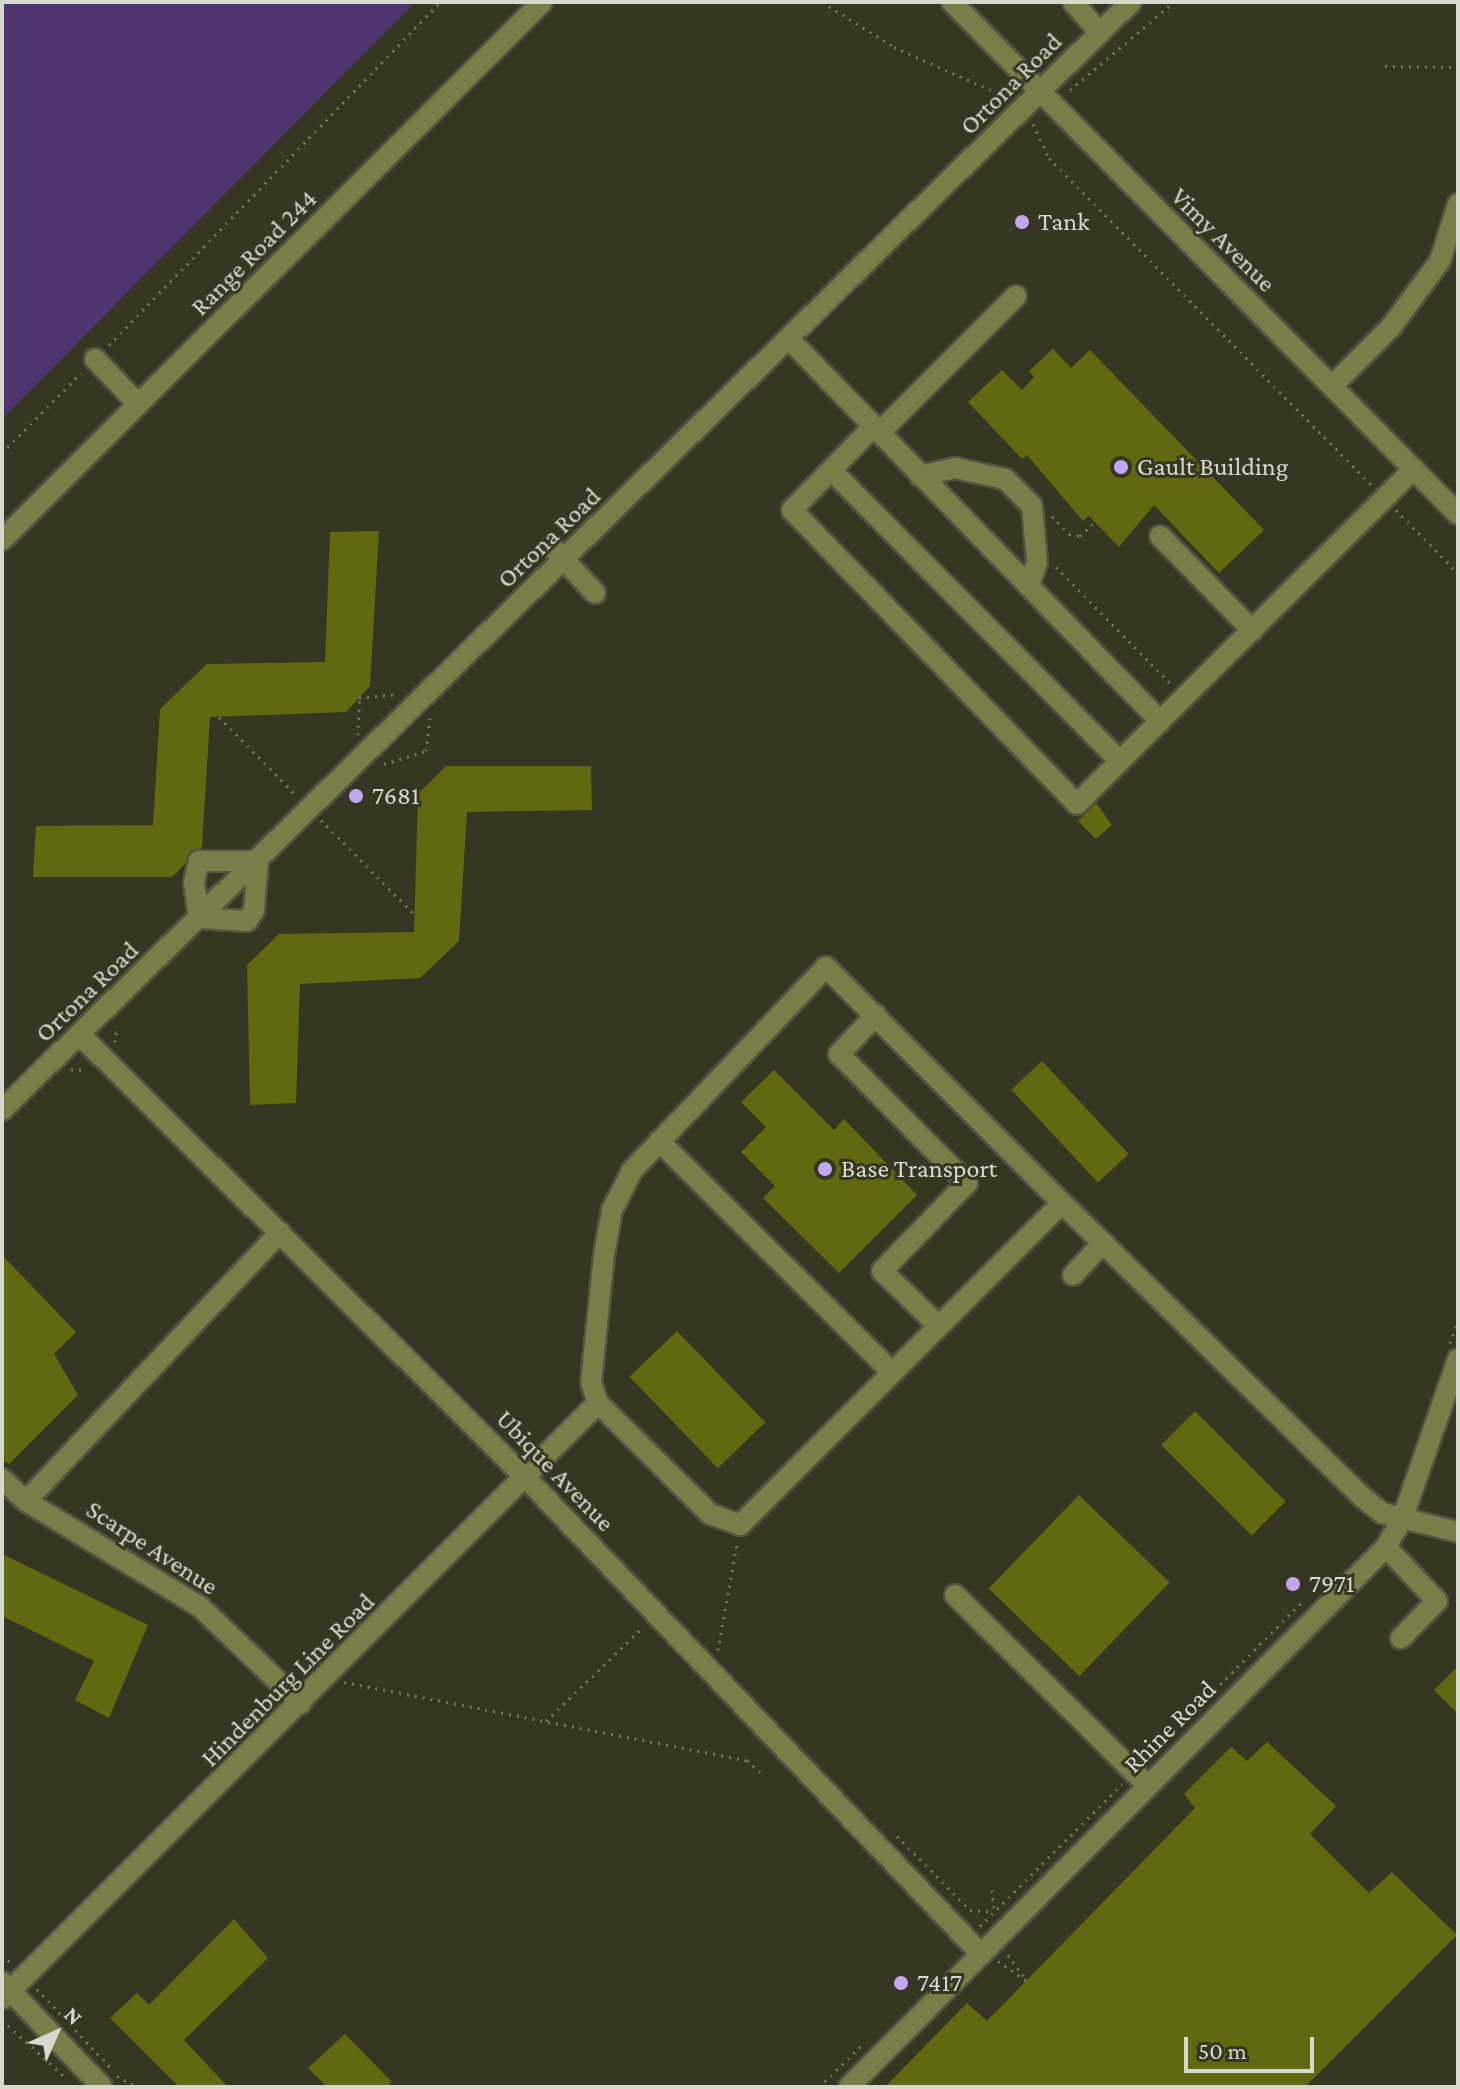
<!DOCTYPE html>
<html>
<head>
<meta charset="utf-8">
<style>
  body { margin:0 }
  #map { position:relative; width:1460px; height:2089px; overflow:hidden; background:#353722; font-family:"Crimson Pro",serif }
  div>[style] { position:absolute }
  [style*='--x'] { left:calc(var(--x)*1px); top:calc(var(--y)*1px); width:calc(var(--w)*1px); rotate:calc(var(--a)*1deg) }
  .green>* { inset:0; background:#4e356f }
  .building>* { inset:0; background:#62680f; transform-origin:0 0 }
  .path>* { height:3px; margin-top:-1.5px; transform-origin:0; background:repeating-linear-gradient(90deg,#737563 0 2px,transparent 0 8px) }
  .roads { filter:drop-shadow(2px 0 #525441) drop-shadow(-2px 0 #525441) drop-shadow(0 2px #525441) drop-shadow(0 -2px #525441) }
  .minor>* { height:20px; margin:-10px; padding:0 10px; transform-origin:10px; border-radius:10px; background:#797e49 }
  .dots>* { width:22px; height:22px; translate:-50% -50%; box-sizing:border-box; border:4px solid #353722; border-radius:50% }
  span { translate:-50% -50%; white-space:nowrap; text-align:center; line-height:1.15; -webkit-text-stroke:6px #353722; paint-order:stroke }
  .street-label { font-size:26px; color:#d7d9cc }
  .poi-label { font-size:26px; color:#d7d9cc }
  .left { translate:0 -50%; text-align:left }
  .frame { position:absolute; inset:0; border:4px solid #d7d9cc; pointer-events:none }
  .north { position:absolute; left:16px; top:1993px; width:80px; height:80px; -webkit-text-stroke:6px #353722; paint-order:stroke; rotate:45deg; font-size:22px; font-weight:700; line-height:32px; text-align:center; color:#d7d9cc }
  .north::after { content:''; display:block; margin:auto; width:28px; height:36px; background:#d7d9cc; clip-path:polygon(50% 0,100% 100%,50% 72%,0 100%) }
  .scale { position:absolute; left:1184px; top:2037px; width:130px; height:36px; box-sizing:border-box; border:4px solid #d7d9cc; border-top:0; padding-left:10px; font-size:24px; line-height:28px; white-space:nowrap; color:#d7d9cc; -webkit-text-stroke:6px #353722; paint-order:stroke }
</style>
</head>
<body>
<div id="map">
  <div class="green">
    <div style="clip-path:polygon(2px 2px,415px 2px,2px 419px)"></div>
  </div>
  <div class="building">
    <div style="clip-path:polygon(1053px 349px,1071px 368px,1090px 350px,1264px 530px,1219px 573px,1154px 505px,1119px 547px,1089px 516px,1083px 521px,1027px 455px,1022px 459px,968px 402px,1002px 370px,1022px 390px,1034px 377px,1029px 371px)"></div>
    <div style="clip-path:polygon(379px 531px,370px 686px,346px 712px,210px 717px,202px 847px,172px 877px,33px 877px,36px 826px,153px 825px,160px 709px,207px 664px,325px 662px,330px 532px)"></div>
    <div style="clip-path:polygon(446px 766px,591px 766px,592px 810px,467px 812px,459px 941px,420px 978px,300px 984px,296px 1103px,250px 1105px,247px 965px,279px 934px,414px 932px,418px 794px)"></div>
    <div style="clip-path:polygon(1096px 803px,1112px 825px,1096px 839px,1078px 821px)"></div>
    <div style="left:1042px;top:1061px;width:127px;height:42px;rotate:47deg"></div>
    <div style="clip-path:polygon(774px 1070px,834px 1130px,844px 1119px,917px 1195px,839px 1273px,763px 1198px,775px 1186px,741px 1152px,766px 1127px,741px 1102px)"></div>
    <div style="clip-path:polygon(2px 1255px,76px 1332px,54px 1354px,78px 1395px,9px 1464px,2px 1459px)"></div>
    <div style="left:677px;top:1331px;width:127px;height:66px;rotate:46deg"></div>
    <div style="left:1195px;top:1411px;width:128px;height:48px;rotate:45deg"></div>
    <div style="left:1079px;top:1495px;width:126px;height:130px;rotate:44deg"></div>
    <div style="clip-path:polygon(2px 1554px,148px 1625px,109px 1718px,75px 1700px,94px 1661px,2px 1616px)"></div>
    <div style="clip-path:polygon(1458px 1666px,1458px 1714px,1434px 1690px)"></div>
    <div style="clip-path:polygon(1267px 1742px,1336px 1806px,1310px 1834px,1369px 1893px,1392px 1872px,1457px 1935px,1305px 2087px,885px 2087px,967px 2003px,987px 2021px,1195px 1808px,1184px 1794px,1231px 1747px,1247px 1761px)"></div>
    <div style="clip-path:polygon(234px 1919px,268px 1958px,184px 2040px,228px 2087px,179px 2087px,110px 2018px,137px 1993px,149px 2005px)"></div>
    <div style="clip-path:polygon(345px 2034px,392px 2082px,386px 2087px,327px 2087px,308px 2068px)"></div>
  </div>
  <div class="path">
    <div style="--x:822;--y:2;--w:85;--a:32"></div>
    <div style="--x:894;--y:47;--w:126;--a:23.9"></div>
    <div style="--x:1385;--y:66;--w:73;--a:0.8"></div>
    <div style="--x:1070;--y:90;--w:136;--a:-40.2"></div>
    <div style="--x:1033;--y:124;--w:38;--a:65"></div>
    <div style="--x:1049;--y:158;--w:458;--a:45.4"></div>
    <div style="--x:109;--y:345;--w:477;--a:-46"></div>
    <div style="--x:2;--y:453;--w:112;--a:-45.4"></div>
    <div style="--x:1396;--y:510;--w:88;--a:45.5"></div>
    <div style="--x:1052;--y:516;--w:25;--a:47"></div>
    <div style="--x:1069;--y:534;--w:11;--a:10"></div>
    <div style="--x:1080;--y:536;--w:21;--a:-43"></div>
    <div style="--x:1056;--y:567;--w:164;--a:45.5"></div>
    <div style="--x:219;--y:717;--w:108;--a:45.4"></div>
    <div style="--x:358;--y:735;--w:37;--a:-88"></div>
    <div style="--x:359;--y:698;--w:38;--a:-6"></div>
    <div style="--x:384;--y:764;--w:44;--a:-17.2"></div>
    <div style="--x:426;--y:751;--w:33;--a:-83"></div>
    <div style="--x:321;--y:820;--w:134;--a:45.3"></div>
    <div style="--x:115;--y:1042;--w:16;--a:-83"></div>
    <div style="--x:71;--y:1069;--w:12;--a:5"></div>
    <div style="--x:1450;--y:1343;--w:22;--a:-69"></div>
    <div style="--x:558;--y:1482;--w:16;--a:-76"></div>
    <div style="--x:718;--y:1650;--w:109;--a:-79.9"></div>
    <div style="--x:344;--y:1682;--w:410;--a:11"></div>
    <div style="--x:747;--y:1760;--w:23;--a:43"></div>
    <div style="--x:546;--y:1721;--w:136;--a:-44.1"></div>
    <div style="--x:1147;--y:1758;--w:224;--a:-45.2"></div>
    <div style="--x:897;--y:1836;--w:104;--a:45.4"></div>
    <div style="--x:970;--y:1910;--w:24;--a:5"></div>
    <div style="--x:992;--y:1890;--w:20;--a:84"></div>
    <div style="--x:980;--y:1926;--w:201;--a:-45"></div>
    <div style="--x:2;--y:1955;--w:13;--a:42"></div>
    <div style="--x:1008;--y:1955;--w:29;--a:54"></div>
    <div style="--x:998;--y:1961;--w:35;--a:35"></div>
    <div style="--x:37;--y:1989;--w:107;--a:46.9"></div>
    <div style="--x:2;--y:2020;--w:84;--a:42.1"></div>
    <div style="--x:117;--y:2076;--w:23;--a:29"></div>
    <div style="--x:819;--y:2087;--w:64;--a:-44.4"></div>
  </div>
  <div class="roads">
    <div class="minor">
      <div style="--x:952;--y:2;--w:720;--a:45.34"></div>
      <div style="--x:1073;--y:2;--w:41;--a:48.9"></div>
      <div style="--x:789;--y:339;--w:533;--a:45.84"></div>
      <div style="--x:1160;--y:721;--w:358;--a:-44.8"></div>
      <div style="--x:95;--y:359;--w:62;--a:46.3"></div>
      <div style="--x:1332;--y:386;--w:83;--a:-45"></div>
      <div style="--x:1391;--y:327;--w:82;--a:-53.4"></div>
      <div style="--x:1440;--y:261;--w:60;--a:-72.5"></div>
      <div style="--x:873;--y:427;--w:116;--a:134.3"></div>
      <div style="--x:792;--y:510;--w:409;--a:45.9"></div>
      <div style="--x:1077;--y:804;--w:117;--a:-45"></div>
      <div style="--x:879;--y:433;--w:194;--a:-45"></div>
      <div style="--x:831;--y:470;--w:410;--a:45.2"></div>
      <div style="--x:920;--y:476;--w:36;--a:-13"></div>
      <div style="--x:955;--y:468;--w:51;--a:12.4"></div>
      <div style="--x:1005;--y:479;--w:38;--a:45"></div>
      <div style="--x:1032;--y:506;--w:56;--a:84.9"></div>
      <div style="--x:1037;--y:562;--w:26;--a:108"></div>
      <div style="--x:1160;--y:536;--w:132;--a:45.6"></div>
      <div style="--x:2;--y:540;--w:762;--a:-44.89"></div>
      <div style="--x:552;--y:547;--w:63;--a:46.9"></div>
      <div style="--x:199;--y:861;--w:59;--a:0"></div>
      <div style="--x:258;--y:861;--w:49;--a:94.7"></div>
      <div style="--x:254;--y:910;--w:13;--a:122"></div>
      <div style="--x:247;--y:921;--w:48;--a:-176.4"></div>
      <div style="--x:199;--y:918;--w:36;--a:-98"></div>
      <div style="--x:194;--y:882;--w:22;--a:-77"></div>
      <div style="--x:876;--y:1015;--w:54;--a:133.5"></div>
      <div style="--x:839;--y:1054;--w:182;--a:45.2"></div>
      <div style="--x:967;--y:1183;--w:122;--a:134"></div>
      <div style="--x:882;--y:1271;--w:78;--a:44"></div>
      <div style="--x:80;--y:1035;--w:630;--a:44.81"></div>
      <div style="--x:527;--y:1479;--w:657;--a:46.29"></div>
      <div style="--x:2;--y:1110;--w:1582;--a:-44.46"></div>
      <div style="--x:659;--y:1141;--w:327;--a:44.8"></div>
      <div style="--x:1062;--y:1203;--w:334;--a:-135"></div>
      <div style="--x:826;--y:967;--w:282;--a:133.6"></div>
      <div style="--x:632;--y:1171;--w:44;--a:117.1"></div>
      <div style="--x:612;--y:1210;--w:46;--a:100.1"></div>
      <div style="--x:604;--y:1255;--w:128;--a:95.8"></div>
      <div style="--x:591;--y:1382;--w:22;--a:72"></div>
      <div style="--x:598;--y:1403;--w:158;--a:44.7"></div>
      <div style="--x:710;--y:1514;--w:32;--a:20"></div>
      <div style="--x:740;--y:1525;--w:455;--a:-45"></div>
      <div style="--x:1062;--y:1203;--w:419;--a:44.4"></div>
      <div style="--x:1361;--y:1496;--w:27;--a:39"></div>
      <div style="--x:1382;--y:1513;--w:78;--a:14"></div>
      <div style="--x:1073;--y:1275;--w:44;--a:-46.8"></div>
      <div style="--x:2;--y:1479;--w:33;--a:43"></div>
      <div style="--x:26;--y:1501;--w:202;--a:31.3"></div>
      <div style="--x:199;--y:1606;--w:141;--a:43.6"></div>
      <div style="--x:26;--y:1501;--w:370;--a:-46.6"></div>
      <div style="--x:1386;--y:1547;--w:74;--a:46.6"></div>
      <div style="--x:1437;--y:1601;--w:52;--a:134.2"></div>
      <div style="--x:955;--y:1595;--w:272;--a:44.7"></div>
      <div style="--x:2;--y:1982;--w:145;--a:46.4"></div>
      <div style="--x:2;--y:1999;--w:843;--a:-45"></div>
      <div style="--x:849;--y:2087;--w:762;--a:-45.16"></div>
      <div style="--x:1386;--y:1547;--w:34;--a:-60"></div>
      <div style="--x:1403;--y:1517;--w:167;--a:-70.8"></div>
    </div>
  </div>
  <div class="dots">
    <div style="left:1022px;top:222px;background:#c4a7f1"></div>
    <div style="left:1121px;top:467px;background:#c4a7f1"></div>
    <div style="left:356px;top:796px;background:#c4a7f1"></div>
    <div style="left:825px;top:1169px;background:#c4a7f1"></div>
    <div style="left:1293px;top:1584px;background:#c4a7f1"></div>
    <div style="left:901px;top:1983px;background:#c4a7f1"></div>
  </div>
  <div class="street-label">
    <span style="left:1011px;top:84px;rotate:-45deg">Ortona Road</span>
    <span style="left:1223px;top:240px;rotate:45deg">Vimy Avenue</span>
    <span style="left:254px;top:253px;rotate:-45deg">Range Road 244</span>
    <span style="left:549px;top:538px;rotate:-44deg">Ortona Road</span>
    <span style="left:87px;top:992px;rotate:-44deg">Ortona Road</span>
    <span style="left:555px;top:1471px;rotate:46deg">Ubique Avenue</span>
    <span style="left:152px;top:1548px;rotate:33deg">Scarpe Avenue</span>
    <span style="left:288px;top:1680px;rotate:-45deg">Hindenburg Line Road</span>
    <span style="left:1170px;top:1727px;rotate:-45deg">Rhine Road</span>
  </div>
  <div class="poi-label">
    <span class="left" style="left:1038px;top:222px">Tank</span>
    <span class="left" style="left:1137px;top:467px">Gault Building</span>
    <span class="left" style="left:372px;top:796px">7681</span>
    <span class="left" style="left:841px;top:1169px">Base Transport</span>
    <span class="left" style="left:1309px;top:1584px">7971</span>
    <span class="left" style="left:917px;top:1983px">7417</span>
  </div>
  <div class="frame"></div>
  <div class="north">N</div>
  <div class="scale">50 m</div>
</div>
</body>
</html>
